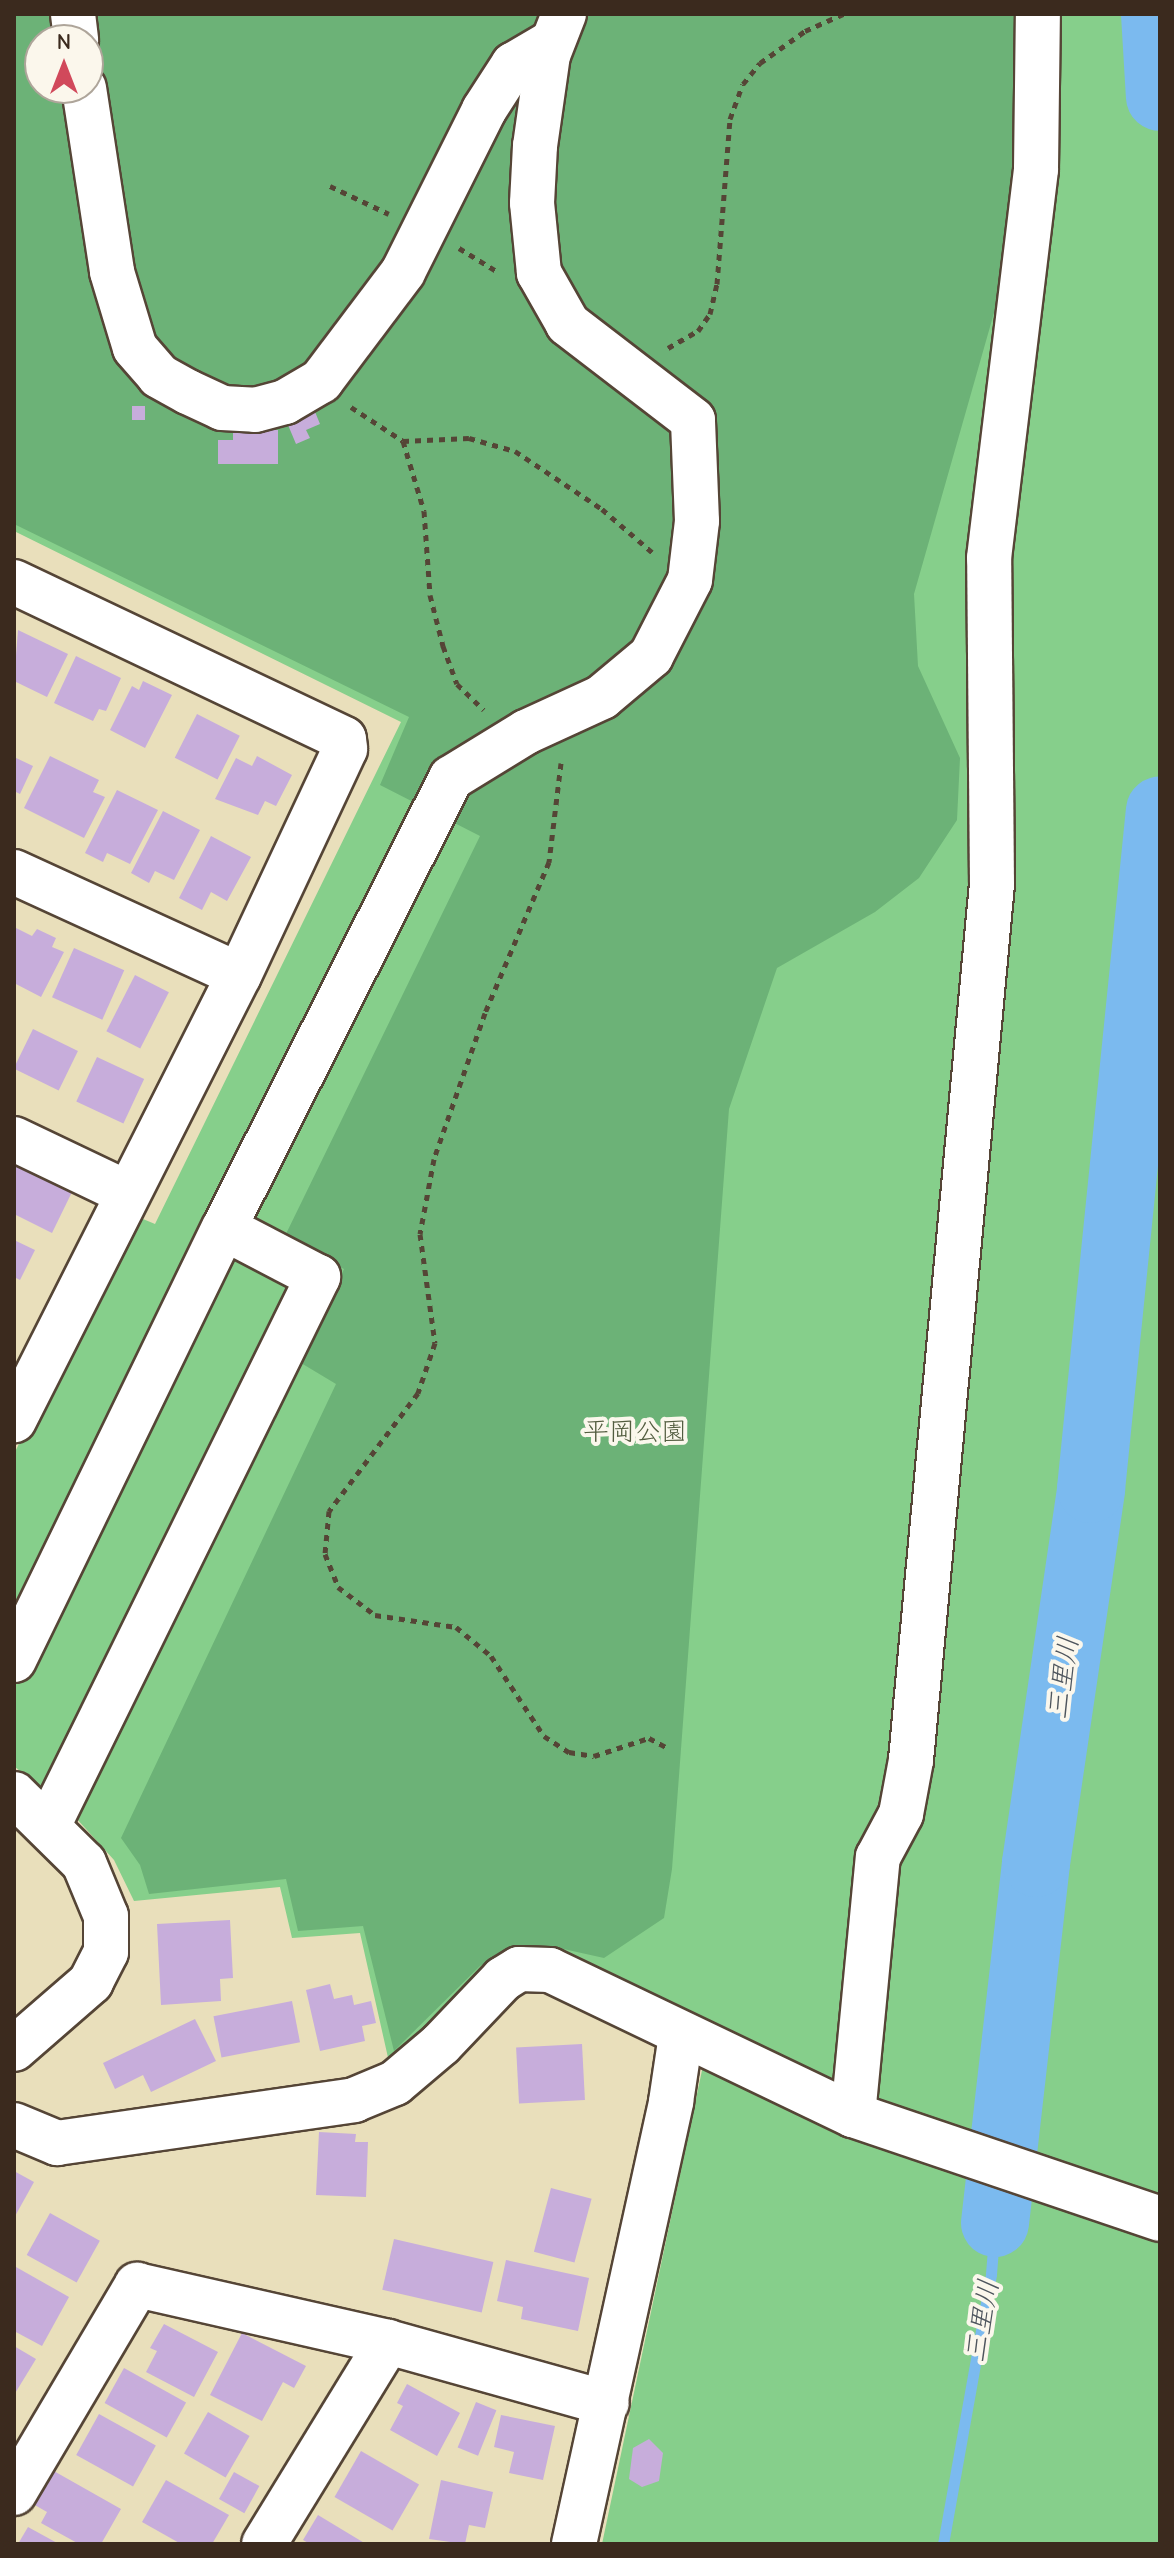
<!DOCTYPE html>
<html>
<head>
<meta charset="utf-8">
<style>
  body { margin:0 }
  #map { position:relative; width:1174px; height:2558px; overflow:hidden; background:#e9dfbb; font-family:"Comic Neue","Klee One",sans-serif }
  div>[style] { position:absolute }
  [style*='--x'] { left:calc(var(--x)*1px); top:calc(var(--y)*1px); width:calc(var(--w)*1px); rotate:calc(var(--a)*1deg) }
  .green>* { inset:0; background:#86cf8b }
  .forest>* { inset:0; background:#6cb277 }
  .stream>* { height:11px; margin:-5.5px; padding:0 5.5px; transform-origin:5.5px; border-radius:5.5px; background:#7bbaef }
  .river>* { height:68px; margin:-34px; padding:0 34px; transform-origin:34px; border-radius:34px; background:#7bbaef }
  .building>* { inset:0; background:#c7addb; transform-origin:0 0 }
  .path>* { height:5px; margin-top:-2.5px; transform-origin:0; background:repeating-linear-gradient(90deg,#554536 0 6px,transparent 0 12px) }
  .roads { filter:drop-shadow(2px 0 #554536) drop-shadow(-2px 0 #554536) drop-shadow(0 2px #554536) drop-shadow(0 -2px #554536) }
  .minor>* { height:44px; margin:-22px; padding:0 22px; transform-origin:22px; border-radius:22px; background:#fff }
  span { translate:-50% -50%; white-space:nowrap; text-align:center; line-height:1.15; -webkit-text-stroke:8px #fbf7ec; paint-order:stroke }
  .park-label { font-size:26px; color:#525c3f }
  .water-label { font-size:28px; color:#4e555d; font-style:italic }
  .frame { position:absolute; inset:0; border:16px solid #3b2a1e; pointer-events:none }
  .north { position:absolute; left:24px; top:24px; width:80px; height:80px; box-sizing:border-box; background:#fbf7ec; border:2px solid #aea59a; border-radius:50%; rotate:0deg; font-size:22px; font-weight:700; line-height:32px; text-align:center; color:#3b2a1e }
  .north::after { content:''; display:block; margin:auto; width:28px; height:36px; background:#d1495b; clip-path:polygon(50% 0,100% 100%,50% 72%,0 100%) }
</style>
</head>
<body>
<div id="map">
  <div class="green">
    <div style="clip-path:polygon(evenodd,14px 14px,1160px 14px,1160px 2544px,602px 2544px,712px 2023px,594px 1965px,547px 1949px,436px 2021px,389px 2062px,360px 1933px,292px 1938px,280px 1887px,134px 1901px,114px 1860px,76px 1818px,14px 1766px,14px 1454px,131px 1214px,155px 1224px,401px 722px,14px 531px,14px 14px,40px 40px,88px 40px,88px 88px,40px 88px,40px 40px)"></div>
  </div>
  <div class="forest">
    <div style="clip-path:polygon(evenodd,14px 14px,1027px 14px,1015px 239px,914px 594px,918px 666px,960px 758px,957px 820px,919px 878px,875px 912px,777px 968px,729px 1109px,672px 1869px,664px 1918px,604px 1958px,550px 1946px,513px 1947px,480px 1966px,394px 2051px,363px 1926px,298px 1931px,286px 1879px,149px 1894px,140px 1865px,121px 1838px,336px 1384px,301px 1363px,344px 1269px,284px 1238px,480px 836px,380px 785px,409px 717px,14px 524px,14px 14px,40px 40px,88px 40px,88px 88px,40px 88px,40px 40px)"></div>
  </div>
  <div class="stream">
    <div style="--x:943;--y:2544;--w:274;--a:-79.9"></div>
    <div style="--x:991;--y:2274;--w:51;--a:-85.5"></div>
  </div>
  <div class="river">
    <div style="--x:1155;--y:14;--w:83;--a:86.6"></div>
    <div style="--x:995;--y:2223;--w:362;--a:-83.5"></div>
    <div style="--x:1036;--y:1863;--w:378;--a:-81.6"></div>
    <div style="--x:1091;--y:1489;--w:682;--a:-84.2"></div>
  </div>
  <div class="building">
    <div style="clip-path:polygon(311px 402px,320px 424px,306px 430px,310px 438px,296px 444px,283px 413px)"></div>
    <div style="left:132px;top:406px;width:13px;height:14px"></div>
    <div style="clip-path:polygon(233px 430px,278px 430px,278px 464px,218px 464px,218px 440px,233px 440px)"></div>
    <div style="clip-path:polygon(18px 630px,68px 654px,47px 697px,14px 681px)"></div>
    <div style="clip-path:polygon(76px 656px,121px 678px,106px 711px,99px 709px,93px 721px,54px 703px)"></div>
    <div style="clip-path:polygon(143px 681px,172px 695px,145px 748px,110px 730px,132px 686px,139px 690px)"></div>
    <div style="left:197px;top:714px;width:48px;height:49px;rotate:27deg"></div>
    <div style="clip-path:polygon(50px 756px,99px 780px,93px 792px,105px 797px,84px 838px,24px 808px)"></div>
    <div style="clip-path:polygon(257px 756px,292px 775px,276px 806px,265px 801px,258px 815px,215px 799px,236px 758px,252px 766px)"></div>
    <div style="clip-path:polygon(14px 757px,33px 766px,20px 794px,14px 791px)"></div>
    <div style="clip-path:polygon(117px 790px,158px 810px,130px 864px,107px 853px,103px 862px,85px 853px)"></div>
    <div style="clip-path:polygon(163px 811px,200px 830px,174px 880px,155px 871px,149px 883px,131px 873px)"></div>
    <div style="clip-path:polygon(211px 836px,251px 857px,227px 901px,211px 892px,202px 910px,179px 898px)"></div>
    <div style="clip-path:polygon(16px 928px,32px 936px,37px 929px,56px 938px,52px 947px,64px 952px,41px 997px,14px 983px)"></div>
    <div style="left:74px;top:948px;width:55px;height:54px;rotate:24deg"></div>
    <div style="left:135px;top:975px;width:38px;height:63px;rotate:27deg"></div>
    <div style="left:33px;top:1029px;width:50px;height:44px;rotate:26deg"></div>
    <div style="left:97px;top:1057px;width:52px;height:49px;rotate:25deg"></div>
    <div style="clip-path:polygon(14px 1165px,72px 1192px,52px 1233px,14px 1214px)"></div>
    <div style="clip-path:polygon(14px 1240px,35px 1250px,20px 1280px,14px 1277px)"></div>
    <div style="clip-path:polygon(230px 1920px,233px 1978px,220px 1979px,221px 2001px,161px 2005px,157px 1924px)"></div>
    <div style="clip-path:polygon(330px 1984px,334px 1999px,352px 1995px,354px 2005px,371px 2001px,376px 2023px,362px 2026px,365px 2041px,320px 2051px,306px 1990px)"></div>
    <div style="left:292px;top:2001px;width:42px;height:80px;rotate:79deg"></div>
    <div style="clip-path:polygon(195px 2019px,216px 2061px,151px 2092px,143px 2075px,115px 2089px,103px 2063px)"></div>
    <div style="left:582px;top:2044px;width:56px;height:66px;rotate:87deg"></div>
    <div style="clip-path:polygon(319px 2132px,356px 2134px,355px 2142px,368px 2142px,366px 2197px,316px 2195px)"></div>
    <div style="clip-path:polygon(14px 2171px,34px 2182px,14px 2218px)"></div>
    <div style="left:551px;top:2188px;width:42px;height:66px;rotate:15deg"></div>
    <div style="left:50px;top:2213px;width:57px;height:48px;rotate:29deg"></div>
    <div style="left:394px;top:2239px;width:102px;height:52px;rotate:13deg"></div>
    <div style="clip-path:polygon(506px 2260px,589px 2278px,578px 2331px,521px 2319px,523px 2307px,497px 2301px)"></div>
    <div style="clip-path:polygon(16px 2267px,69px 2297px,42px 2346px,14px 2331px)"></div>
    <div style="clip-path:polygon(164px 2324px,218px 2352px,194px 2397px,146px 2372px,157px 2351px,150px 2348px)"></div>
    <div style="clip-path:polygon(242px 2333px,306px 2366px,294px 2388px,283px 2382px,262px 2421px,210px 2395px)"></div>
    <div style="clip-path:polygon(14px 2346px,36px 2359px,14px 2395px)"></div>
    <div style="left:124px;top:2368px;width:71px;height:40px;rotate:29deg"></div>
    <div style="clip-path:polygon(407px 2384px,460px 2413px,437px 2456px,390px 2430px,403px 2406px,397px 2403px)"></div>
    <div style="left:476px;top:2402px;width:22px;height:49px;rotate:22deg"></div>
    <div style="left:208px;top:2412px;width:48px;height:48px;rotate:30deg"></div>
    <div style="left:99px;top:2414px;width:65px;height:47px;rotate:29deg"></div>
    <div style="clip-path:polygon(501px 2415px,555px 2426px,543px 2480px,509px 2473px,514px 2452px,494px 2447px)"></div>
    <div style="clip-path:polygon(649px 2439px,663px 2453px,659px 2481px,642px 2487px,629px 2479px,633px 2448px)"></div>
    <div style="left:361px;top:2451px;width:67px;height:53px;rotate:30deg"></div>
    <div style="clip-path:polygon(52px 2470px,121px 2509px,101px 2544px,79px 2544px,41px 2523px,47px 2512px,33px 2504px)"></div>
    <div style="left:234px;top:2472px;width:29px;height:31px;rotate:29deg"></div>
    <div style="clip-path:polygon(166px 2480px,229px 2515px,212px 2544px,181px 2544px,142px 2522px)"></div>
    <div style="clip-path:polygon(441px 2480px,493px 2492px,485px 2528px,469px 2525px,465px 2544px,429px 2539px)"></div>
    <div style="clip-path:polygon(318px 2515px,366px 2544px,310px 2544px,303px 2540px)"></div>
    <div style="clip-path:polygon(28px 2527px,59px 2544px,18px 2544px)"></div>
  </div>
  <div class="path">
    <div style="--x:330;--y:186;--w:65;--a:25.4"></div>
    <div style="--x:459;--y:248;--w:46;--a:31.6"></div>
    <div style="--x:668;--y:348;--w:34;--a:-30"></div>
    <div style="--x:698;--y:331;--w:21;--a:-55"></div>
    <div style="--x:710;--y:314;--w:31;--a:-77"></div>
    <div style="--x:717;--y:284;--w:166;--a:-85.5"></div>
    <div style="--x:730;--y:119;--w:37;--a:-70"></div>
    <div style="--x:743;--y:84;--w:27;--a:-51"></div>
    <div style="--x:760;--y:63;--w:55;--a:-35.4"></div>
    <div style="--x:805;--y:31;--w:42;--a:-24.1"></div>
    <div style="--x:351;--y:407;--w:62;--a:33.2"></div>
    <div style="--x:403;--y:441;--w:66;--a:-2.6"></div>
    <div style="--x:469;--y:438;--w:48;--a:15.8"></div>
    <div style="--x:515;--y:451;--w:105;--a:33.7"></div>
    <div style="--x:602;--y:509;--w:66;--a:40.7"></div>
    <div style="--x:403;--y:441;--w:73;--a:73.3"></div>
    <div style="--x:424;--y:511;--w:84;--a:85.9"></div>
    <div style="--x:430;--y:595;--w:53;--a:75.7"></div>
    <div style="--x:443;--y:646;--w:40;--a:69.8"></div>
    <div style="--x:457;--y:684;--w:37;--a:44"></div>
    <div style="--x:561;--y:763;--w:100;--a:96.9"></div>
    <div style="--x:549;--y:862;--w:164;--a:113"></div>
    <div style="--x:485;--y:1013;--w:155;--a:109.3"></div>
    <div style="--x:434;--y:1159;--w:76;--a:100.6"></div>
    <div style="--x:420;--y:1234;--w:110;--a:82.2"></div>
    <div style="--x:435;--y:1343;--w:53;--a:108.8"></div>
    <div style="--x:418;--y:1393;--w:148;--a:127"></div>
    <div style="--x:329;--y:1511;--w:43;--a:95.3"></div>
    <div style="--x:325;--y:1554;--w:35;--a:68"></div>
    <div style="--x:338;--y:1587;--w:46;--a:37.1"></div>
    <div style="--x:375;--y:1615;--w:82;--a:8.4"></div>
    <div style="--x:456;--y:1627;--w:45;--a:39.6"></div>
    <div style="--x:491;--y:1656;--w:96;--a:56.5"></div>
    <div style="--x:544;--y:1736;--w:30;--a:33"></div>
    <div style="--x:569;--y:1752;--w:25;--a:9"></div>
    <div style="--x:594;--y:1756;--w:58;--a:-18.1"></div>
    <div style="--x:649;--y:1738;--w:21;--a:28"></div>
  </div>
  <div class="roads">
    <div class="minor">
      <div style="--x:73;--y:14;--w:26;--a:83"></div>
      <div style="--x:84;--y:88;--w:186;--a:81.3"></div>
      <div style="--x:112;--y:272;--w:79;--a:73.2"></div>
      <div style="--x:135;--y:348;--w:37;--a:49"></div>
      <div style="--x:159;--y:376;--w:33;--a:29"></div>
      <div style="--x:188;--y:392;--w:38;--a:25"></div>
      <div style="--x:222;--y:408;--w:33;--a:3"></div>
      <div style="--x:255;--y:410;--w:31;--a:-15"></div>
      <div style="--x:285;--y:402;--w:42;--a:-30.3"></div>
      <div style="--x:321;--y:381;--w:136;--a:-53"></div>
      <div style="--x:403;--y:272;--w:181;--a:-63.4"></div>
      <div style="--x:484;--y:110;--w:54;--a:-57.2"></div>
      <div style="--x:513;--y:65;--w:45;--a:-30.5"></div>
      <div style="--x:14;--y:582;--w:365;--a:25.4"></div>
      <div style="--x:344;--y:739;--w:10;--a:84"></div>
      <div style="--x:345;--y:749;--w:250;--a:115.1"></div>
      <div style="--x:239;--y:975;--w:499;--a:116.8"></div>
      <div style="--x:14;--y:872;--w:247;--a:24.6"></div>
      <div style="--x:14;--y:1139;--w:125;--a:25.5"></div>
      <div style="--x:14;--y:1660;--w:480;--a:-64.1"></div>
      <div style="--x:224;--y:1228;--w:504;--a:-63.23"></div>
      <div style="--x:451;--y:778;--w:88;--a:-31.5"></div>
      <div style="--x:526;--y:732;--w:84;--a:-24.7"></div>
      <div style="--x:602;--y:697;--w:64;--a:-39.9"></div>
      <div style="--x:651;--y:656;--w:85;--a:-62.8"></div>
      <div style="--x:690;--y:580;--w:59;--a:-83.2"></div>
      <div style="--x:697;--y:521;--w:101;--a:-92.3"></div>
      <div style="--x:693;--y:420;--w:158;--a:-142.5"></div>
      <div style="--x:568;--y:324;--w:59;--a:-119.6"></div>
      <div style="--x:539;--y:273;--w:70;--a:-95.7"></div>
      <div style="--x:532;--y:203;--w:57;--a:-87"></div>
      <div style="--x:535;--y:146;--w:92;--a:-81.9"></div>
      <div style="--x:548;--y:55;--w:44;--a:-68.7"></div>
      <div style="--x:14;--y:1794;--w:98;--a:44.6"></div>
      <div style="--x:84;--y:1863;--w:57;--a:67.5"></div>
      <div style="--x:106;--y:1916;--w:36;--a:90"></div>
      <div style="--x:106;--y:1952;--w:34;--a:117"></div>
      <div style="--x:91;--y:1982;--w:102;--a:139"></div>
      <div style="--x:49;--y:1824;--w:610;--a:-63.81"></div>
      <div style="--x:318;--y:1277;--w:106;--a:-152.5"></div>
      <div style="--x:853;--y:2115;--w:259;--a:-84.5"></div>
      <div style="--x:878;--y:1857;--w:49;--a:-61.9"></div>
      <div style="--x:901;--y:1814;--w:55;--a:-79.5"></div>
      <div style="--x:911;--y:1760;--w:880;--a:-84.72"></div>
      <div style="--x:992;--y:884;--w:326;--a:-90.5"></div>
      <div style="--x:989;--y:558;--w:392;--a:-83.1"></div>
      <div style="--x:1036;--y:169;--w:155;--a:-89.3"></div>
      <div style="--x:14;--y:2125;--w:47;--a:22.7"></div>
      <div style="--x:57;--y:2143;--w:300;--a:-8.2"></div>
      <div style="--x:354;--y:2100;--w:44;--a:-22.5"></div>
      <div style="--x:395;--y:2083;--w:60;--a:-40.3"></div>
      <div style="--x:441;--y:2044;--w:90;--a:-46.4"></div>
      <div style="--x:503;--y:1979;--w:19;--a:-32"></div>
      <div style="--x:519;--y:1969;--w:31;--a:2"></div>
      <div style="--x:550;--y:1970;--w:336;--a:25.6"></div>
      <div style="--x:853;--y:2115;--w:324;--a:18.7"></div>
      <div style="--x:14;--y:2493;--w:242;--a:-59.4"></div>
      <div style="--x:137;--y:2285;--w:257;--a:12.8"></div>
      <div style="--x:388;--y:2342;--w:227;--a:15.6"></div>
      <div style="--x:264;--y:2544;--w:237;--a:-58.5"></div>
      <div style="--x:574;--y:2544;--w:453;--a:-77.6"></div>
      <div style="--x:671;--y:2102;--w:68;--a:-81.5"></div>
    </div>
  </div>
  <div class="park-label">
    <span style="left:635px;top:1433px">平岡公園</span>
  </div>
  <div class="water-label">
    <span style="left:1063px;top:1678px;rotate:-82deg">三里川</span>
    <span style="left:982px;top:2321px;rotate:-80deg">三里川</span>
  </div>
  <div class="frame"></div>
  <div class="north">N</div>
</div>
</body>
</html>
